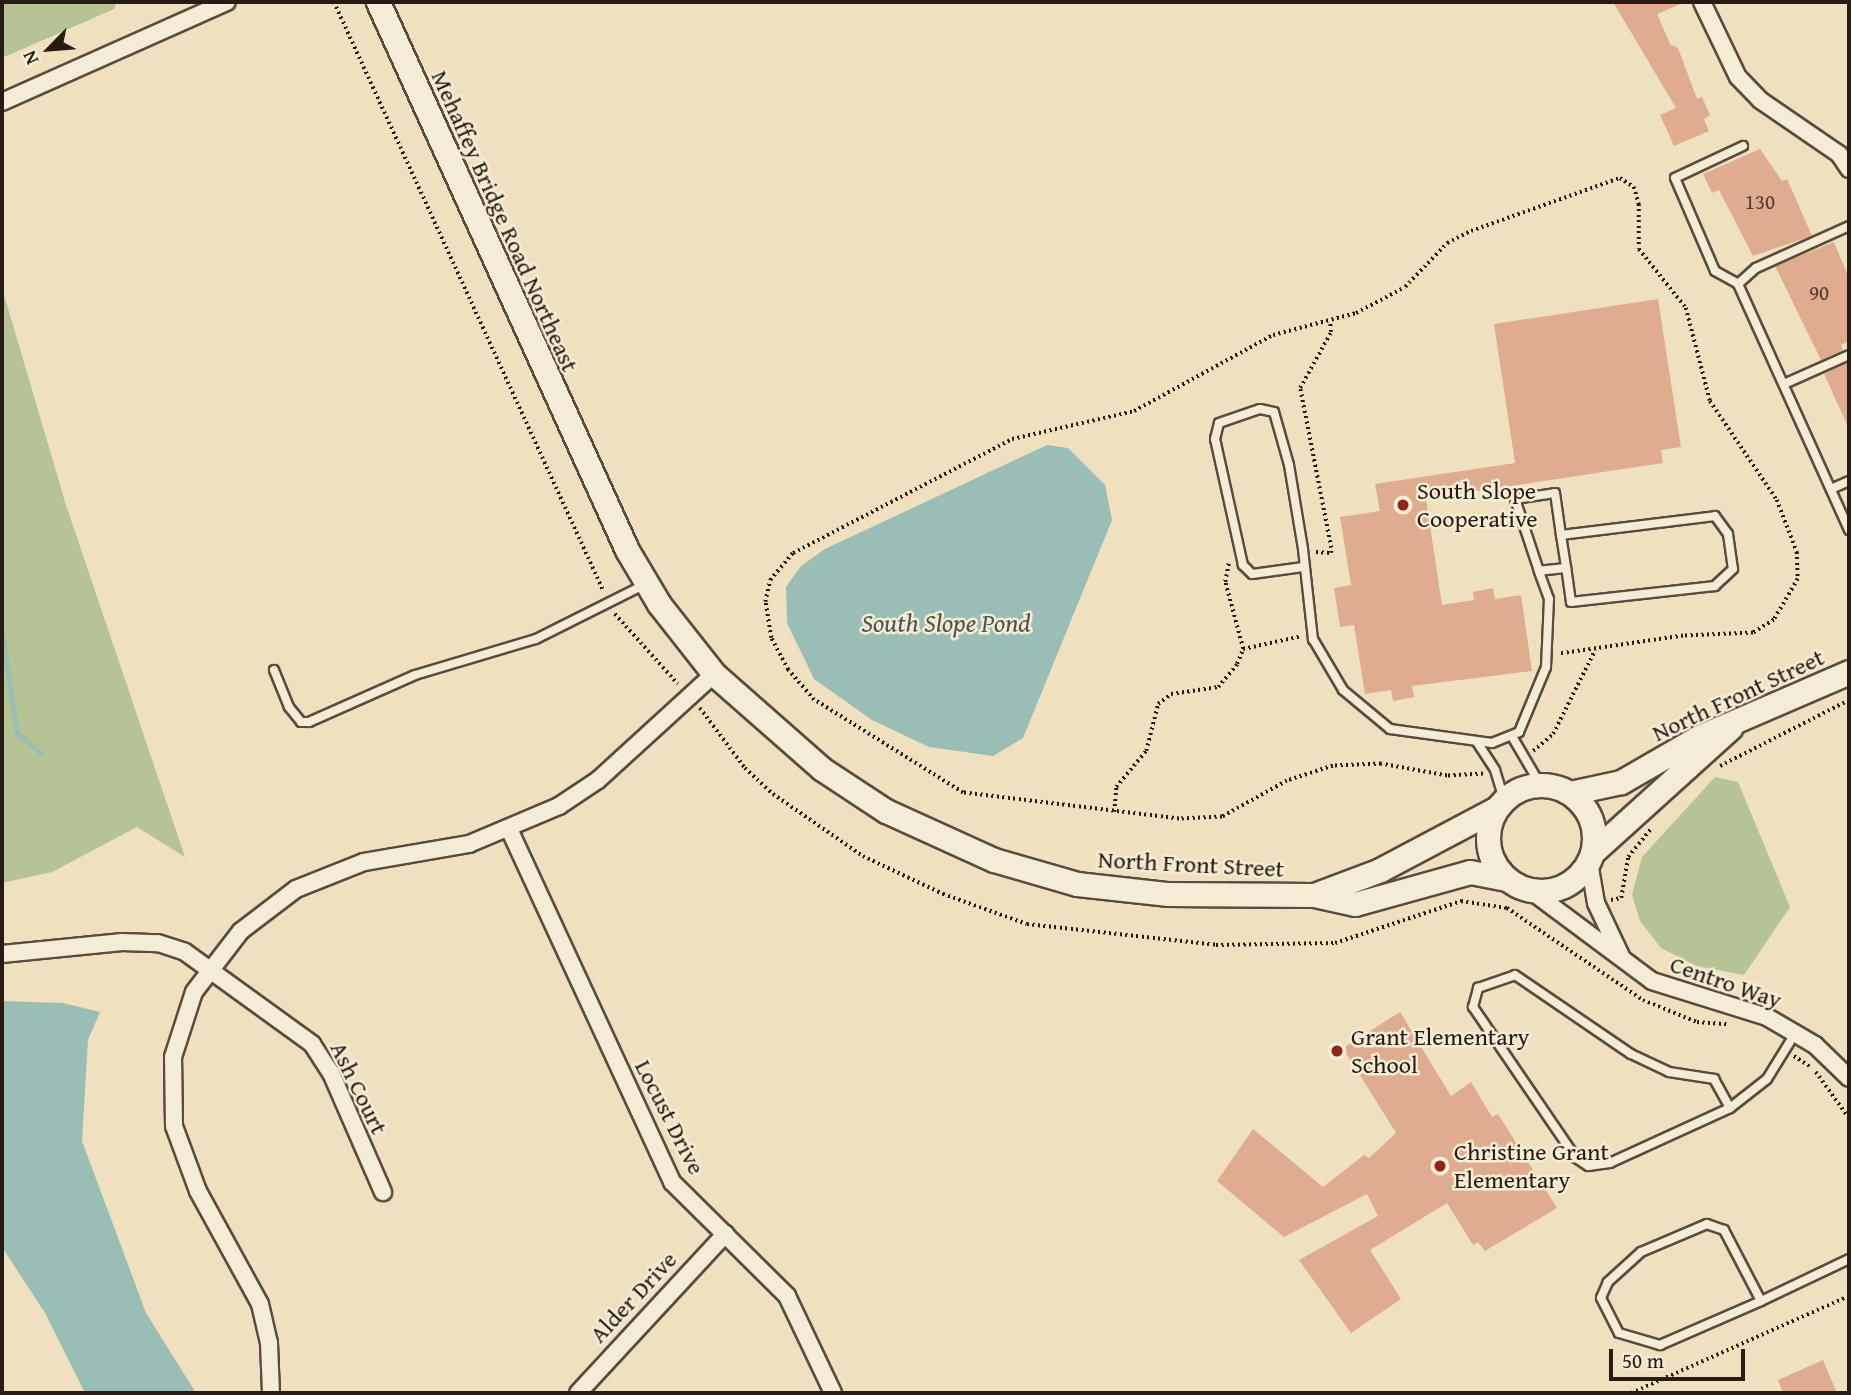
<!DOCTYPE html>
<html>
<head>
<meta charset="utf-8">
<style>
  body { margin:0 }
  #map { position:relative; width:1851px; height:1395px; overflow:hidden; background:#efe1bf; font-family:"Gentium Book Plus",serif }
  div>[style] { position:absolute }
  [style*='--x'] { left:calc(var(--x)*1px); top:calc(var(--y)*1px); width:calc(var(--w)*1px); rotate:calc(var(--a)*1deg) }
  .green>* { inset:0; background:#b6c394 }
  .water>* { inset:0; background:#9abdb5 }
  .stream>* { height:5px; margin:-2.5px; padding:0 2.5px; transform-origin:2.5px; border-radius:2.5px; background:#9abdb5 }
  .building>* { inset:0; background:#e0ac90 }
  .path>* { height:3.5px; margin-top:-1.75px; transform-origin:0; background:repeating-linear-gradient(90deg,#271b13 0 2px,transparent 0 5.5px) }
  .roads { filter:drop-shadow(2px 0 #594c3e) drop-shadow(-2px 0 #594c3e) drop-shadow(0 2px #594c3e) drop-shadow(0 -2px #594c3e) }
  .service>* { height:8px; margin:-4px; padding:0 4px; transform-origin:4px; border-radius:4px; background:#f5ecd5 }
  .minor>* { height:16px; margin:-8px; padding:0 8px; transform-origin:8px; border-radius:8px; background:#f5ecd5 }
  .secondary>* { height:23px; margin:-11.5px; padding:0 11.5px; transform-origin:11.5px; border-radius:11.5px; background:#f5ecd5 }
  .secondary>.ring { margin:-11.5px; padding:0; box-sizing:content-box; background:none; border:23px solid #f5ecd5; border-radius:50% }
  .dots>* { width:19px; height:19px; translate:-50% -50%; box-sizing:border-box; border:4px solid #f5ecd5; border-radius:50% }
  span { translate:-50% -50%; white-space:nowrap; text-align:center; line-height:1.15; -webkit-text-stroke:5px #f5ecd5; paint-order:stroke }
  .number-label { font-size:21px; color:#553f32 }
  .number-label span { -webkit-text-stroke-width:0 }
  .street-label { font-size:24px; color:#271b13 }
  .poi-label { font-size:24px; color:#271b13 }
  .left { translate:0 -50%; text-align:left }
  .water-label { font-size:26px; color:#4f544c; font-style:italic }
  .frame { position:absolute; inset:0; border:4px solid #271b13; pointer-events:none }
  .north { position:absolute; left:14px; top:14px; width:70px; height:70px; -webkit-text-stroke:5px #f5ecd5; paint-order:stroke; rotate:245deg; font-size:19px; font-weight:700; line-height:28px; text-align:center; color:#271b13 }
  .north::after { content:''; display:block; margin:auto; width:24px; height:32px; background:#271b13; clip-path:polygon(50% 0,100% 100%,50% 72%,0 100%) }
  .scale { position:absolute; left:1609px; top:1349px; width:136px; height:32px; box-sizing:border-box; border:4px solid #271b13; border-top:0; padding-left:9px; font-size:21px; line-height:24px; white-space:nowrap; color:#271b13; -webkit-text-stroke:5px #f5ecd5; paint-order:stroke }
</style>
</head>
<body>
<div id="map">
  <div class="green">
    <div style="clip-path:polygon(2px 2px,117px 2px,114px 9px,2px 58px)"></div>
    <div style="clip-path:polygon(2px 288px,66px 505px,185px 857px,137px 827px,52px 872px,2px 883px)"></div>
    <div style="clip-path:polygon(1715px 777px,1738px 782px,1790px 907px,1744px 975px,1697px 966px,1661px 948px,1640px 921px,1632px 895px,1642px 857px)"></div>
  </div>
  <div class="water">
    <div style="clip-path:polygon(1047px 445px,1068px 448px,1105px 485px,1112px 520px,1023px 738px,993px 756px,929px 747px,872px 720px,814px 679px,787px 623px,786px 587px,801px 566px,825px 549px)"></div>
    <div style="clip-path:polygon(2px 1001px,63px 1003px,100px 1012px,88px 1040px,82px 1141px,146px 1313px,196px 1393px,85px 1393px,45px 1313px,2px 1247px)"></div>
  </div>
  <div class="stream">
    <div style="--x:2;--y:635;--w:99;--a:81.3"></div>
    <div style="--x:17;--y:733;--w:31;--a:40"></div>
  </div>
  <div class="building">
    <div style="clip-path:polygon(1613px 2px,1685px 2px,1657px 14px,1670px 44px,1678px 48px,1697px 99px,1702px 97px,1710px 115px,1704px 119px,1709px 131px,1674px 146px,1660px 115px,1676px 108px)"></div>
    <div style="clip-path:polygon(1760px 149px,1782px 181px,1787px 179px,1812px 236px,1753px 256px,1719px 190px,1712px 193px,1703px 174px)"></div>
    <div style="clip-path:polygon(1834px 242px,1849px 278px,1849px 341px,1841px 345px,1843px 350px,1821px 360px,1775px 266px)"></div>
    <div style="clip-path:polygon(1658px 299px,1681px 447px,1661px 450px,1663px 463px,1426px 499px,1442px 605px,1474px 600px,1473px 592px,1493px 588px,1495px 599px,1521px 595px,1532px 671px,1412px 686px,1414px 697px,1393px 701px,1391px 690px,1365px 694px,1354px 625px,1340px 627px,1334px 588px,1351px 585px,1340px 517px,1380px 511px,1375px 484px,1515px 463px,1494px 324px)"></div>
    <div style="clip-path:polygon(1849px 362px,1849px 429px,1824px 374px)"></div>
    <div style="clip-path:polygon(1400px 1012px,1451px 1096px,1471px 1082px,1492px 1117px,1498px 1114px,1557px 1208px,1485px 1251px,1478px 1242px,1473px 1245px,1447px 1203px,1370px 1250px,1401px 1299px,1351px 1333px,1299px 1260px,1378px 1216px,1367px 1194px,1284px 1237px,1217px 1181px,1253px 1129px,1323px 1187px,1364px 1155px,1369px 1158px,1396px 1133px,1343px 1048px)"></div>
    <div style="clip-path:polygon(1823px 1360px,1837px 1393px,1783px 1393px,1778px 1380px)"></div>
  </div>
  <div class="path">
    <div style="--x:334;--y:2;--w:649;--a:65.41"></div>
    <div style="--x:1316;--y:552;--w:15;--a:4"></div>
    <div style="--x:1331;--y:553;--w:5;--a:-90"></div>
    <div style="--x:1331;--y:548;--w:163;--a:-101"></div>
    <div style="--x:1300;--y:388;--w:64;--a:-61"></div>
    <div style="--x:1331;--y:332;--w:9;--a:-96"></div>
    <div style="--x:615;--y:614;--w:94;--a:48"></div>
    <div style="--x:1243;--y:649;--w:60;--a:-12.4"></div>
    <div style="--x:700;--y:708;--w:75;--a:53.1"></div>
    <div style="--x:745;--y:768;--w:38;--a:43"></div>
    <div style="--x:773;--y:794;--w:109;--a:34.6"></div>
    <div style="--x:863;--y:856;--w:89;--a:25.4"></div>
    <div style="--x:943;--y:894;--w:89;--a:19.7"></div>
    <div style="--x:1027;--y:924;--w:190;--a:6.3"></div>
    <div style="--x:1216;--y:945;--w:119;--a:-1"></div>
    <div style="--x:1335;--y:943;--w:133;--a:-18.4"></div>
    <div style="--x:1461;--y:901;--w:47;--a:8.7"></div>
    <div style="--x:1507;--y:908;--w:164;--a:34.1"></div>
    <div style="--x:1643;--y:1000;--w:58;--a:22.2"></div>
    <div style="--x:1697;--y:1022;--w:31;--a:4"></div>
    <div style="--x:1533;--y:751;--w:26;--a:-40"></div>
    <div style="--x:1553;--y:734;--w:94;--a:-63.4"></div>
    <div style="--x:1720;--y:766;--w:145;--a:-27.1"></div>
    <div style="--x:1483;--y:774;--w:36;--a:177"></div>
    <div style="--x:1447;--y:776;--w:67;--a:-169.7"></div>
    <div style="--x:1381;--y:764;--w:48;--a:177.6"></div>
    <div style="--x:1333;--y:766;--w:48;--a:161.9"></div>
    <div style="--x:1287;--y:781;--w:74;--a:151"></div>
    <div style="--x:1222;--y:817;--w:43;--a:177.3"></div>
    <div style="--x:1179;--y:819;--w:218;--a:-173.1"></div>
    <div style="--x:963;--y:793;--w:176;--a:-148"></div>
    <div style="--x:814;--y:700;--w:40;--a:-131"></div>
    <div style="--x:788;--y:670;--w:36;--a:-118"></div>
    <div style="--x:771;--y:638;--w:36;--a:-99"></div>
    <div style="--x:765;--y:602;--w:23;--a:-77"></div>
    <div style="--x:770;--y:580;--w:35;--a:-50"></div>
    <div style="--x:793;--y:553;--w:247;--a:-27.5"></div>
    <div style="--x:1012;--y:439;--w:125;--a:-12.9"></div>
    <div style="--x:1134;--y:411;--w:158;--a:-28.7"></div>
    <div style="--x:1273;--y:335;--w:86;--a:-14.8"></div>
    <div style="--x:1356;--y:313;--w:55;--a:-28"></div>
    <div style="--x:1405;--y:287;--w:61;--a:-46.3"></div>
    <div style="--x:1447;--y:243;--w:27;--a:-27"></div>
    <div style="--x:1471;--y:231;--w:158;--a:-19.6"></div>
    <div style="--x:1620;--y:178;--w:17;--a:33"></div>
    <div style="--x:1634;--y:187;--w:18;--a:74"></div>
    <div style="--x:1639;--y:204;--w:45;--a:90"></div>
    <div style="--x:1639;--y:249;--w:75;--a:51.5"></div>
    <div style="--x:1686;--y:308;--w:96;--a:75.5"></div>
    <div style="--x:1710;--y:401;--w:120;--a:55.9"></div>
    <div style="--x:1777;--y:500;--w:56;--a:69"></div>
    <div style="--x:1797;--y:552;--w:27;--a:88"></div>
    <div style="--x:1798;--y:579;--w:48;--a:120.3"></div>
    <div style="--x:1774;--y:620;--w:25;--a:148"></div>
    <div style="--x:1753;--y:633;--w:70;--a:177.5"></div>
    <div style="--x:1683;--y:636;--w:125;--a:171.7"></div>
    <div style="--x:1114;--y:812;--w:25;--a:-85"></div>
    <div style="--x:1116;--y:787;--w:47;--a:-50.2"></div>
    <div style="--x:1146;--y:751;--w:49;--a:-75.7"></div>
    <div style="--x:1158;--y:704;--w:16;--a:-38"></div>
    <div style="--x:1171;--y:694;--w:48;--a:-8.5"></div>
    <div style="--x:1218;--y:687;--w:30;--a:-50"></div>
    <div style="--x:1237;--y:664;--w:16;--a:-68"></div>
    <div style="--x:1243;--y:649;--w:69;--a:-105"></div>
    <div style="--x:1225;--y:582;--w:20;--a:-79"></div>
    <div style="--x:1611;--y:900;--w:10;--a:-11"></div>
    <div style="--x:1621;--y:898;--w:42;--a:-80.3"></div>
    <div style="--x:1628;--y:857;--w:35;--a:-51"></div>
    <div style="--x:1794;--y:1056;--w:20;--a:33"></div>
    <div style="--x:1816;--y:1072;--w:57;--a:54.3"></div>
    <div style="--x:1631;--y:1393;--w:239;--a:-24"></div>
  </div>
  <div class="roads">
    <div class="service">
      <div style="--x:1743;--y:146;--w:75;--a:154.8"></div>
      <div style="--x:1675;--y:178;--w:101;--a:66.7"></div>
      <div style="--x:1715;--y:271;--w:26;--a:29"></div>
      <div style="--x:1738;--y:284;--w:270;--a:65.7"></div>
      <div style="--x:1738;--y:284;--w:24;--a:-42"></div>
      <div style="--x:1756;--y:268;--w:102;--a:-24.3"></div>
      <div style="--x:1784;--y:384;--w:71;--a:-24"></div>
      <div style="--x:1831;--y:489;--w:20;--a:-24"></div>
      <div style="--x:1561;--y:535;--w:33;--a:81"></div>
      <div style="--x:1303;--y:567;--w:51;--a:172.2"></div>
      <div style="--x:1252;--y:574;--w:13;--a:-135"></div>
      <div style="--x:1243;--y:565;--w:129;--a:-102.5"></div>
      <div style="--x:1215;--y:439;--w:16;--a:-76"></div>
      <div style="--x:1219;--y:423;--w:43;--a:-18.9"></div>
      <div style="--x:1260;--y:409;--w:14;--a:12"></div>
      <div style="--x:1274;--y:412;--w:55;--a:74.2"></div>
      <div style="--x:1289;--y:465;--w:85;--a:80.5"></div>
      <div style="--x:1303;--y:549;--w:91;--a:83.7"></div>
      <div style="--x:1313;--y:639;--w:59;--a:59.5"></div>
      <div style="--x:1343;--y:690;--w:61;--a:39.7"></div>
      <div style="--x:1390;--y:729;--w:103;--a:7.8"></div>
      <div style="--x:1492;--y:743;--w:29;--a:-22"></div>
      <div style="--x:1519;--y:732;--w:70;--a:-67.4"></div>
      <div style="--x:1546;--y:667;--w:68;--a:-87.5"></div>
      <div style="--x:1549;--y:599;--w:30;--a:-110"></div>
      <div style="--x:1539;--y:571;--w:76;--a:-108.4"></div>
      <div style="--x:1515;--y:499;--w:40;--a:-8.5"></div>
      <div style="--x:1555;--y:493;--w:42;--a:81.9"></div>
      <div style="--x:1561;--y:535;--w:155;--a:-7"></div>
      <div style="--x:1715;--y:516;--w:22;--a:54"></div>
      <div style="--x:1728;--y:534;--w:35;--a:82"></div>
      <div style="--x:1733;--y:569;--w:25;--a:137"></div>
      <div style="--x:1715;--y:586;--w:145;--a:173.7"></div>
      <div style="--x:1571;--y:602;--w:34;--a:-98"></div>
      <div style="--x:1566;--y:568;--w:27;--a:174"></div>
      <div style="--x:274;--y:670;--w:40;--a:68"></div>
      <div style="--x:289;--y:707;--w:19;--a:51"></div>
      <div style="--x:301;--y:722;--w:8;--a:0"></div>
      <div style="--x:309;--y:722;--w:116;--a:-23.9"></div>
      <div style="--x:415;--y:675;--w:126;--a:-16.6"></div>
      <div style="--x:536;--y:639;--w:121;--a:-26.6"></div>
      <div style="--x:1513;--y:738;--w:53;--a:59.6"></div>
      <div style="--x:1477;--y:742;--w:33;--a:57"></div>
      <div style="--x:1495;--y:770;--w:31;--a:73"></div>
      <div style="--x:1515;--y:975;--w:140;--a:34.3"></div>
      <div style="--x:1631;--y:1054;--w:42;--a:25.3"></div>
      <div style="--x:1669;--y:1072;--w:46;--a:8.8"></div>
      <div style="--x:1714;--y:1079;--w:33;--a:61"></div>
      <div style="--x:1730;--y:1108;--w:132;--a:155.4"></div>
      <div style="--x:1610;--y:1163;--w:22;--a:172"></div>
      <div style="--x:1588;--y:1166;--w:14;--a:-146"></div>
      <div style="--x:1576;--y:1158;--w:183;--a:-124.3"></div>
      <div style="--x:1473;--y:1007;--w:20;--a:-75"></div>
      <div style="--x:1478;--y:988;--w:39;--a:-19"></div>
      <div style="--x:1730;--y:1108;--w:47;--a:-38.1"></div>
      <div style="--x:1767;--y:1079;--w:55;--a:-58.3"></div>
      <div style="--x:1761;--y:1301;--w:80;--a:-117.5"></div>
      <div style="--x:1724;--y:1230;--w:18;--a:-161"></div>
      <div style="--x:1707;--y:1224;--w:72;--a:157"></div>
      <div style="--x:1641;--y:1252;--w:45;--a:137.7"></div>
      <div style="--x:1608;--y:1282;--w:17;--a:114"></div>
      <div style="--x:1601;--y:1298;--w:39;--a:63"></div>
      <div style="--x:1619;--y:1333;--w:43;--a:16.3"></div>
      <div style="--x:1660;--y:1345;--w:110;--a:-23.5"></div>
      <div style="--x:1761;--y:1301;--w:98;--a:-25.5"></div>
    </div>
    <div class="minor">
      <div style="--x:1702;--y:2;--w:83;--a:64.4"></div>
      <div style="--x:1738;--y:77;--w:32;--a:46"></div>
      <div style="--x:1760;--y:100;--w:96;--a:34.4"></div>
      <div style="--x:1839;--y:154;--w:18;--a:56"></div>
      <div style="--x:2;--y:102;--w:246;--a:-24"></div>
      <div style="--x:510;--y:831;--w:387;--a:65.2"></div>
      <div style="--x:672;--y:1182;--w:162;--a:44.7"></div>
      <div style="--x:787;--y:1296;--w:107;--a:64.6"></div>
      <div style="--x:1589;--y:862;--w:42;--a:80.3"></div>
      <div style="--x:1596;--y:903;--w:59;--a:64.7"></div>
      <div style="--x:1530;--y:890;--w:152;--a:36.7"></div>
      <div style="--x:1652;--y:981;--w:121;--a:17.4"></div>
      <div style="--x:1767;--y:1017;--w:56;--a:30.3"></div>
      <div style="--x:1815;--y:1045;--w:47;--a:44.1"></div>
      <div style="--x:2;--y:954;--w:121;--a:-5.7"></div>
      <div style="--x:122;--y:942;--w:36;--a:2"></div>
      <div style="--x:158;--y:943;--w:28;--a:18"></div>
      <div style="--x:185;--y:952;--w:157;--a:35.9"></div>
      <div style="--x:312;--y:1044;--w:35;--a:57"></div>
      <div style="--x:331;--y:1073;--w:130;--a:66.4"></div>
      <div style="--x:271;--y:1393;--w:50;--a:-92.3"></div>
      <div style="--x:269;--y:1343;--w:40;--a:-103"></div>
      <div style="--x:260;--y:1304;--w:129;--a:-118.8"></div>
      <div style="--x:198;--y:1191;--w:69;--a:-110.3"></div>
      <div style="--x:174;--y:1126;--w:69;--a:-90.8"></div>
      <div style="--x:173;--y:1057;--w:68;--a:-72.1"></div>
      <div style="--x:194;--y:992;--w:77;--a:-52.4"></div>
      <div style="--x:241;--y:931;--w:69;--a:-37.4"></div>
      <div style="--x:296;--y:889;--w:73;--a:-21.7"></div>
      <div style="--x:364;--y:862;--w:107;--a:-9.7"></div>
      <div style="--x:469;--y:844;--w:98;--a:-22.9"></div>
      <div style="--x:559;--y:806;--w:47;--a:-33.7"></div>
      <div style="--x:598;--y:780;--w:157;--a:-42.4"></div>
      <div style="--x:578;--y:1393;--w:217;--a:-47.2"></div>
    </div>
    <div class="secondary">
      <div style="--x:378;--y:2;--w:602;--a:65.56"></div>
      <div style="--x:627;--y:550;--w:63;--a:59.3"></div>
      <div style="--x:659;--y:604;--w:89;--a:51.8"></div>
      <div style="--x:714;--y:674;--w:144;--a:41.3"></div>
      <div style="--x:822;--y:769;--w:77;--a:33.3"></div>
      <div style="--x:886;--y:811;--w:119;--a:24.4"></div>
      <div style="--x:994;--y:860;--w:86;--a:16.1"></div>
      <div style="--x:1077;--y:884;--w:92;--a:6.3"></div>
      <div style="--x:1168;--y:894;--w:146;--a:0.4"></div>
      <div style="--x:1314;--y:895;--w:71;--a:-20.7"></div>
      <div style="--x:1380;--y:870;--w:132;--a:-27.9"></div>
      <div class="ring" style="left:1488px;top:785px;width:83px;height:83px"></div>
      <div style="--x:1570;--y:793;--w:52;--a:-12.2"></div>
      <div style="--x:1621;--y:782;--w:90;--a:-30"></div>
      <div style="--x:1699;--y:737;--w:163;--a:-23.4"></div>
      <div style="--x:1593;--y:852;--w:185;--a:-42.1"></div>
      <div style="--x:1314;--y:895;--w:42;--a:12.4"></div>
      <div style="--x:1355;--y:904;--w:119;--a:-15.5"></div>
      <div style="--x:1470;--y:872;--w:37;--a:11"></div>
    </div>
  </div>
  <div class="dots">
    <div style="left:1403px;top:505px;background:#8f2418"></div>
    <div style="left:1337px;top:1051px;background:#8f2418"></div>
    <div style="left:1440px;top:1166px;background:#8f2418"></div>
  </div>
  <div class="number-label">
    <span style="left:1760px;top:202px">130</span>
    <span style="left:1819px;top:293px">90</span>
  </div>
  <div class="street-label">
    <span style="left:505px;top:221px;rotate:66deg">Mehaffey Bridge Road Northeast</span>
    <span style="left:1738px;top:695px;rotate:-25deg">North Front Street</span>
    <span style="left:1191px;top:864px;rotate:3deg">North Front Street</span>
    <span style="left:1726px;top:982px;rotate:19deg">Centro Way</span>
    <span style="left:359px;top:1088px;rotate:64deg">Ash Court</span>
    <span style="left:670px;top:1117px;rotate:63deg">Locust Drive</span>
    <span style="left:633px;top:1297px;rotate:-47deg">Alder Drive</span>
  </div>
  <div class="poi-label">
    <span class="left" style="left:1417px;top:505px">South Slope<br>Cooperative</span>
    <span class="left" style="left:1351px;top:1051px">Grant Elementary<br>School</span>
    <span class="left" style="left:1454px;top:1166px">Christine Grant<br>Elementary</span>
  </div>
  <div class="water-label">
    <span style="left:946px;top:623px">South Slope Pond</span>
  </div>
  <div class="frame"></div>
  <div class="north">N</div>
  <div class="scale">50 m</div>
</div>
</body>
</html>
